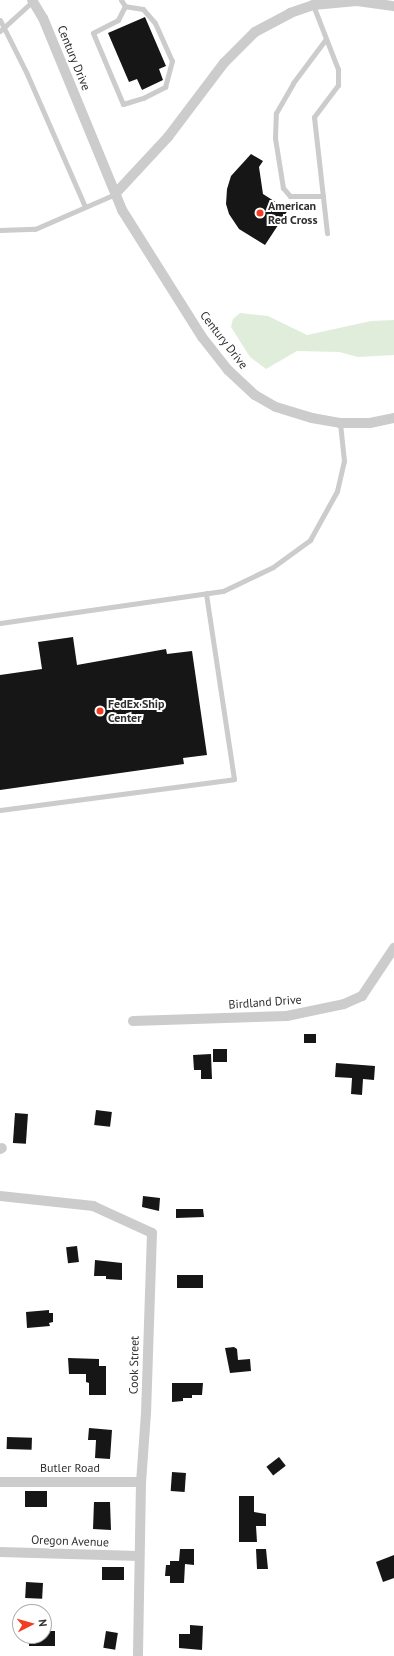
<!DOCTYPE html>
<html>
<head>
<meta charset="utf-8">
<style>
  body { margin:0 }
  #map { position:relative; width:394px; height:1656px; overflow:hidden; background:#fff; font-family:"PT Sans",sans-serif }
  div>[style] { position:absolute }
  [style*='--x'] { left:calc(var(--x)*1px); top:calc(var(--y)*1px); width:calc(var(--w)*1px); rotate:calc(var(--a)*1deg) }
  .green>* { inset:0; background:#e1eddb }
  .building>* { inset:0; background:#161616; transform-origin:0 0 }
  .service>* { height:5px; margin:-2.5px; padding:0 2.5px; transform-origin:2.5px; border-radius:2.5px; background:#ccc }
  .minor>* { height:10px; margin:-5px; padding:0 5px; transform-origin:5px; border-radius:5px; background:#ccc }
  .dots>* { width:11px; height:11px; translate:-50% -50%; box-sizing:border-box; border:2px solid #fff; border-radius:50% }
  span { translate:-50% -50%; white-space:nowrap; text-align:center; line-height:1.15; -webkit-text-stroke:4px #fff; paint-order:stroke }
  .street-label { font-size:12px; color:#2f2f2f }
  .poi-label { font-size:12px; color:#2f2f2f; font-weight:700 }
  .left { translate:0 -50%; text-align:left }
  .north { position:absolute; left:12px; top:1604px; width:40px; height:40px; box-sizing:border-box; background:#fff; border:1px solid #acacac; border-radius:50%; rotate:84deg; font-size:11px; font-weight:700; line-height:16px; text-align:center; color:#2f2f2f }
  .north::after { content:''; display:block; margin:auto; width:14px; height:18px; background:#f33c24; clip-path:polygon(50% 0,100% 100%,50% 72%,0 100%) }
</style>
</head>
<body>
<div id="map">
  <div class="green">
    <div style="clip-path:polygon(240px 313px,268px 316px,307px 335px,371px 321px,394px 320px,394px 355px,358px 357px,339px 352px,297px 351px,266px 369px,250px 357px,231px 327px,233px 319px)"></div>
  </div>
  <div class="building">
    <div style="clip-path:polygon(145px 17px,166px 66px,159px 69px,163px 80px,142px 90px,137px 79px,129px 82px,108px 33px)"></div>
    <div style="clip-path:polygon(251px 154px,263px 161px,259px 167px,263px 194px,288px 210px,265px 245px,239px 229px,229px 214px,226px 204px,227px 189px,231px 176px)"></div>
    <div style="clip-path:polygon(73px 637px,77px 665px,166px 649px,167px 654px,192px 651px,207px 755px,183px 758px,184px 764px,0 790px,0 675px,42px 669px,38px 642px)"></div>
    <div style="left:304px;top:1034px;width:12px;height:9px"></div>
    <div style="left:227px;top:1049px;width:13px;height:14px;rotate:90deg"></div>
    <div style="clip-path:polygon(211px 1054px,212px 1079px,201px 1079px,201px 1070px,194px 1070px,193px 1055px)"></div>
    <div style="clip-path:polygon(336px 1063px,375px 1066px,374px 1080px,363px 1079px,362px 1095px,351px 1094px,352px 1078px,335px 1077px)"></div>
    <div style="left:96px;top:1110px;width:16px;height:15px;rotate:7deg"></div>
    <div style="left:15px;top:1113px;width:13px;height:30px;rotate:4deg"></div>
    <div style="clip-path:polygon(143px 1196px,160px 1198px,159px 1211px,142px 1207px)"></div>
    <div style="clip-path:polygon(176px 1209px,203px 1209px,204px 1217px,176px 1218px)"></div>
    <div style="left:77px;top:1246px;width:16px;height:11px;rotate:83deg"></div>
    <div style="clip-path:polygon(95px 1260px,122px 1263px,122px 1280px,106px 1279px,106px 1276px,94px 1276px)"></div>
    <div style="left:177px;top:1275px;width:26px;height:13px"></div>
    <div style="clip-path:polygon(49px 1310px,49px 1313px,53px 1313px,53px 1322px,49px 1323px,50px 1326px,27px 1328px,26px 1312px)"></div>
    <div style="clip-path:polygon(234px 1347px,237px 1349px,238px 1360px,250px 1359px,251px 1371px,230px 1373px,225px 1348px)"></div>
    <div style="clip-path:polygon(68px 1358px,99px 1359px,99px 1366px,106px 1366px,106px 1395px,89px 1395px,89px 1383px,86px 1382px,86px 1374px,69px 1374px)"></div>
    <div style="clip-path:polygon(172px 1383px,203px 1383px,202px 1395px,192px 1395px,192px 1398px,183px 1398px,183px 1401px,172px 1402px)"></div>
    <div style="clip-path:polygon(89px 1428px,112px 1430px,110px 1459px,95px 1458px,96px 1440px,88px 1440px)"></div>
    <div style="left:7px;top:1437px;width:25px;height:12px;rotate:2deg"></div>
    <div style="left:279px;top:1457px;width:11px;height:16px;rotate:52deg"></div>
    <div style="left:172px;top:1472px;width:14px;height:19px;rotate:4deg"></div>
    <div style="left:25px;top:1491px;width:22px;height:16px"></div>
    <div style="clip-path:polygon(239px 1496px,254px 1496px,254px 1512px,266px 1514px,266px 1526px,256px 1526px,257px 1542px,239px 1542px)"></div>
    <div style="clip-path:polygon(94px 1502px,110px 1502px,111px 1530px,93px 1529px)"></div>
    <div style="clip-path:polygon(180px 1549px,194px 1549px,194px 1565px,185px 1564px,184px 1583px,170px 1583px,170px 1576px,165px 1576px,166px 1565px,170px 1565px,170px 1561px,179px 1561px)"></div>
    <div style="clip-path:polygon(256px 1549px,266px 1549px,268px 1569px,257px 1569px)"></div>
    <div style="clip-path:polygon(394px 1555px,394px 1578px,383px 1582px,376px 1562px)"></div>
    <div style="left:102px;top:1567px;width:22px;height:13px"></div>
    <div style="left:26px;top:1582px;width:17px;height:16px;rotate:3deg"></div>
    <div style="clip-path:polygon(190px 1625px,203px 1626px,202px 1650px,179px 1648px,179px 1634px,190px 1634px)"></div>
    <div style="clip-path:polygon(44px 1631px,55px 1631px,55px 1646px,29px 1646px,29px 1636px,44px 1636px)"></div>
    <div style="left:106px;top:1631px;width:12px;height:17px;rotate:9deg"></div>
  </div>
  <div class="service">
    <div style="--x:121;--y:0;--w:7;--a:56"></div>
    <div style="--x:125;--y:6;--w:16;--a:117"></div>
    <div style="--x:118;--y:20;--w:28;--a:153"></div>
    <div style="--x:93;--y:33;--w:77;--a:67.1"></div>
    <div style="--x:123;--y:104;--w:21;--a:-17"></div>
    <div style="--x:143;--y:98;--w:25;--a:-27"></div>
    <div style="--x:165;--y:87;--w:27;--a:-75"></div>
    <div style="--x:172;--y:61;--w:42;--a:-114.1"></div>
    <div style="--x:155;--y:23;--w:18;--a:-131"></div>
    <div style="--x:143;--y:9;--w:18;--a:-171"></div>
    <div style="--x:313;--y:5;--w:69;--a:68.7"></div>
    <div style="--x:338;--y:69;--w:16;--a:90"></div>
    <div style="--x:338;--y:85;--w:40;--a:127"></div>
    <div style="--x:314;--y:117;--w:117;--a:83.6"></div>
    <div style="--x:0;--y:20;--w:60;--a:63.4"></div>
    <div style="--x:27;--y:74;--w:145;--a:66.4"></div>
    <div style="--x:0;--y:31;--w:45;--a:-42.3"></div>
    <div style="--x:323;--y:196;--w:33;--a:180"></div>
    <div style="--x:290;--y:196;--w:11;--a:-131"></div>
    <div style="--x:283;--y:188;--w:51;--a:-99.1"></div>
    <div style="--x:275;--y:138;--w:25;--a:-88"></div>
    <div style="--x:276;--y:113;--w:34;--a:-60"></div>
    <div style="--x:293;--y:83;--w:54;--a:-53.3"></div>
    <div style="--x:0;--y:230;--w:35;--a:-2"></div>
    <div style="--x:35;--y:229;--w:87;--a:-23.6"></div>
    <div style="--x:0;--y:623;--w:225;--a:-8.2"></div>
    <div style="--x:223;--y:591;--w:55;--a:-25.6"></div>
    <div style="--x:273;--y:567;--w:46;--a:-36.1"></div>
    <div style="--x:310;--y:540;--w:56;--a:-61.1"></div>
    <div style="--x:337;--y:491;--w:31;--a:-77"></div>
    <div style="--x:344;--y:461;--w:38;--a:-96"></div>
    <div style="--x:0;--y:810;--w:236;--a:-7.5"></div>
    <div style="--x:234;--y:779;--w:188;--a:-98.6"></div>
  </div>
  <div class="minor">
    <div style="--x:32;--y:0;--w:21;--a:59"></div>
    <div style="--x:43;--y:18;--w:208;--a:67.6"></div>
    <div style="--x:122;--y:210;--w:150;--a:57.8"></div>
    <div style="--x:202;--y:337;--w:42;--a:51.8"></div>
    <div style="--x:228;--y:370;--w:37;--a:43"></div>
    <div style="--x:255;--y:395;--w:24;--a:30"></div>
    <div style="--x:276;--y:407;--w:38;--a:17"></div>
    <div style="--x:312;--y:418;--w:28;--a:10"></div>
    <div style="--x:340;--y:423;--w:30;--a:0"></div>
    <div style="--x:370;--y:423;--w:25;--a:-12"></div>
    <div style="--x:115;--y:194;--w:78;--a:-47.1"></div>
    <div style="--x:168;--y:137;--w:93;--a:-52.9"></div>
    <div style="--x:224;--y:63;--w:44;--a:-45"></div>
    <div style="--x:255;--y:32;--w:40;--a:-28"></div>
    <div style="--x:290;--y:13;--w:24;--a:-19"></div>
    <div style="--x:313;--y:5;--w:44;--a:-5.2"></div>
    <div style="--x:357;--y:1;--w:37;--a:8"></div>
    <div style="--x:133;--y:1021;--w:154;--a:-1.9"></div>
    <div style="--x:287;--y:1016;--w:58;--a:-11.9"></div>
    <div style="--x:344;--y:1004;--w:20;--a:-24"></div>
    <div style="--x:362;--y:996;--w:58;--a:-56.3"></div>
    <div style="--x:0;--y:1149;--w:2;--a:-27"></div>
    <div style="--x:0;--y:1196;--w:94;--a:6.1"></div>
    <div style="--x:93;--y:1206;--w:65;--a:24.6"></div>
    <div style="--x:152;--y:1233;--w:180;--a:91.9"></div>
    <div style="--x:146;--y:1413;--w:69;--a:94.1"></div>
    <div style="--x:141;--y:1482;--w:174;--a:91"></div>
    <div style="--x:0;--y:1482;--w:141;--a:0"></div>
    <div style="--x:0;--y:1552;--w:139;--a:1.6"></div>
  </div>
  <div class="dots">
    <div style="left:260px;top:213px;background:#f33c24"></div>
    <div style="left:100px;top:711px;background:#f33c24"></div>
  </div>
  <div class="street-label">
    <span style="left:74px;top:58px;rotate:68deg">Century Drive</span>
    <span style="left:224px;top:340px;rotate:52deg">Century Drive</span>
    <span style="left:265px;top:1002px;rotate:-4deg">Birdland Drive</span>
    <span style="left:134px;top:1365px;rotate:-89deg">Cook Street</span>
    <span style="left:70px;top:1468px">Butler Road</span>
    <span style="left:70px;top:1541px;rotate:2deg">Oregon Avenue</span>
  </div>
  <div class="poi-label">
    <span class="left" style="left:268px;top:213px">American<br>Red Cross</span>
    <span class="left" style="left:108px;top:711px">FedEx Ship<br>Center</span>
  </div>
  <div class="north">N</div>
</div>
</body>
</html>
